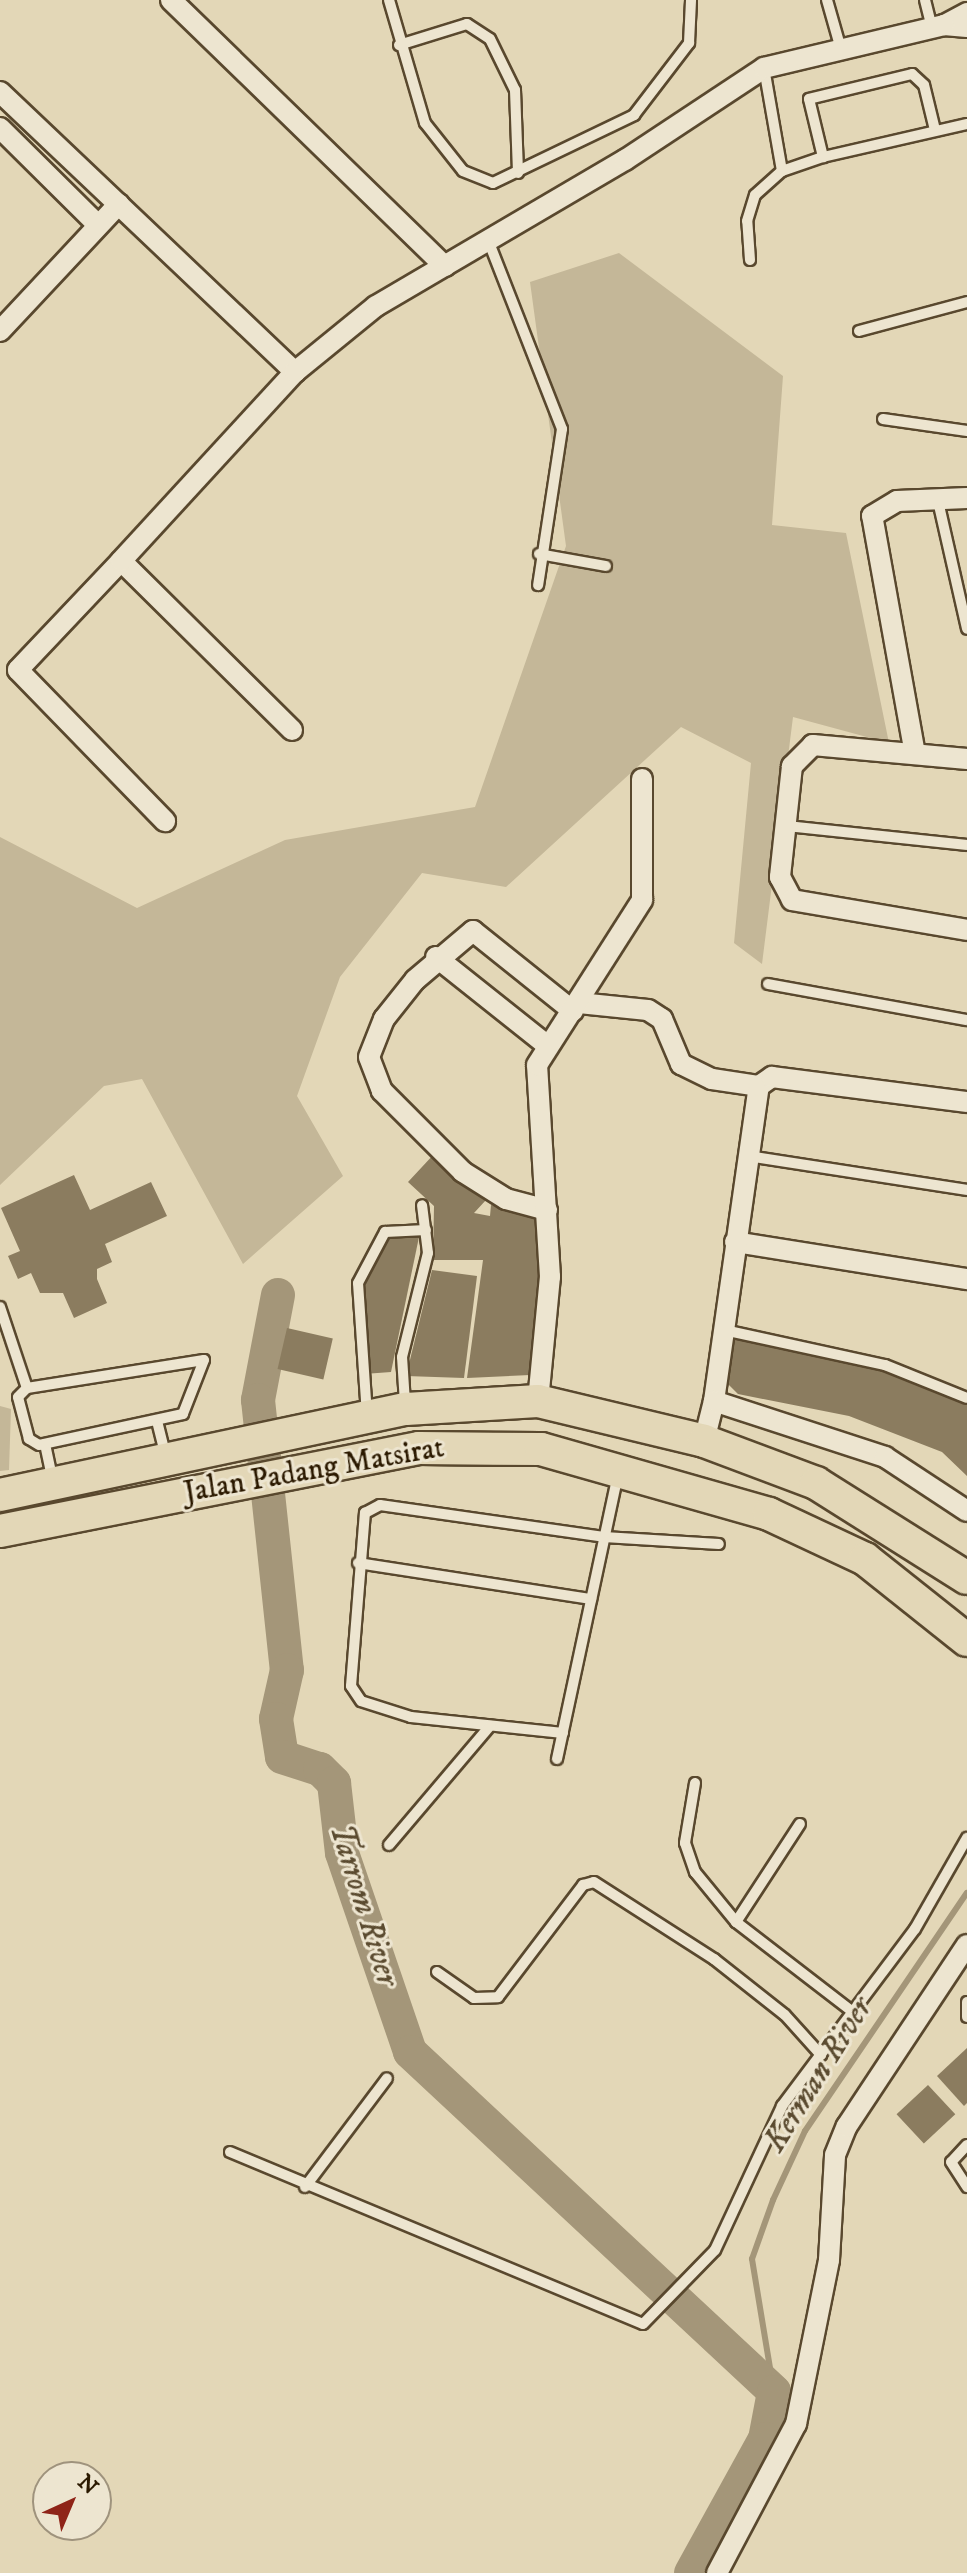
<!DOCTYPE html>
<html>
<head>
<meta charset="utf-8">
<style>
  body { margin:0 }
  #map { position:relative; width:967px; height:2573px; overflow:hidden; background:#e3d7b7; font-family:"IM FELL DW Pica",serif }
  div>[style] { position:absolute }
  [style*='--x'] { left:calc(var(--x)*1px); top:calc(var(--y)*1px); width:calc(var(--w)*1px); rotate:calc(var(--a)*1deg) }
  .green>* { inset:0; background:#c4b798 }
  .stream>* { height:6px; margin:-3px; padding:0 3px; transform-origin:3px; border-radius:3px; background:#a49679 }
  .river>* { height:34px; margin:-17px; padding:0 17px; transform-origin:17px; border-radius:17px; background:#a49679 }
  .building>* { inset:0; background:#8b7c5f; transform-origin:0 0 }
  .roads { filter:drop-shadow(2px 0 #59482e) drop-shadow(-2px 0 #59482e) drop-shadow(0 2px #59482e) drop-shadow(0 -2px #59482e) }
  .lane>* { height:10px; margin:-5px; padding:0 5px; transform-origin:5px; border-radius:5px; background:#ede5d0 }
  .street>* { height:20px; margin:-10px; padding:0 10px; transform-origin:10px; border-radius:10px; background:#ede5d0 }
  .primary>* { height:32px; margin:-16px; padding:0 16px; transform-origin:16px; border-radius:16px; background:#e3d7b7 }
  span { translate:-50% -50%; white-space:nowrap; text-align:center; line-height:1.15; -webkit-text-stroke:6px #ede5d0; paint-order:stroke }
  .street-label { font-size:30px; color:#2b1900 }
  .water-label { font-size:32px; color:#5b4b30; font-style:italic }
  .north { position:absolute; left:32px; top:2461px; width:80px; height:80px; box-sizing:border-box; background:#ede5d0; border:2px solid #9f937d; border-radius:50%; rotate:44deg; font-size:22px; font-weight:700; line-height:32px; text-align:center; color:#2b1900 }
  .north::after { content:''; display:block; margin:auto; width:28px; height:36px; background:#8f2418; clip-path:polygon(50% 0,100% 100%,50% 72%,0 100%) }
</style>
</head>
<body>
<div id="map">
  <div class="green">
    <div style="clip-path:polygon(619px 253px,783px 376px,772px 525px,846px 533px,889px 743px,793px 717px,762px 964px,734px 943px,751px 763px,681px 727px,506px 887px,422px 873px,340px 977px,297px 1096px,343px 1176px,243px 1264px,142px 1079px,104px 1086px,0 1185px,0 837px,137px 908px,285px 840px,475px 807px,566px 546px,530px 282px)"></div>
    <div style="clip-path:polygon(0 1406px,11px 1409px,9px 1470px,0 1471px)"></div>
  </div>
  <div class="stream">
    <div style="--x:774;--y:2392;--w:135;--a:-99.4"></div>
    <div style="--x:752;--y:2259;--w:63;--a:-70.4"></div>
    <div style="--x:773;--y:2200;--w:76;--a:-65.1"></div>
    <div style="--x:805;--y:2131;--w:288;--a:-55.8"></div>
  </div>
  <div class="river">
    <div style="--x:278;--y:1295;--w:107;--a:100.8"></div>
    <div style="--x:258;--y:1400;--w:272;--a:83.9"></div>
    <div style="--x:287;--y:1670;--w:50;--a:102.7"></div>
    <div style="--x:276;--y:1719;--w:38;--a:81"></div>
    <div style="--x:282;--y:1757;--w:40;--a:18"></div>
    <div style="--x:320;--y:1769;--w:20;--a:45"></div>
    <div style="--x:334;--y:1783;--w:70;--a:83.5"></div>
    <div style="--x:342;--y:1853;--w:210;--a:71.1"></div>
    <div style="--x:410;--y:2052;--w:498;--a:43"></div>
    <div style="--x:774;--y:2392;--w:48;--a:100.8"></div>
    <div style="--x:765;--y:2439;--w:153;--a:118.9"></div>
  </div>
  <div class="building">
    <div style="clip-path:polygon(435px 1153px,486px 1200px,474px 1213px,490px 1216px,491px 1205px,538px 1212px,544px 1273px,530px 1375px,467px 1378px,483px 1260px,433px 1260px,434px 1206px,408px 1182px)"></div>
    <div style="clip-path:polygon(74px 1175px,90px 1210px,151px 1182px,167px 1216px,105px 1244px,112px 1262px,97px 1269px,97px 1279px,107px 1303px,74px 1318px,63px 1293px,40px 1293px,31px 1273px,18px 1279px,8px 1256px,20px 1251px,1px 1208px)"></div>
    <div style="clip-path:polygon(391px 1231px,419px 1237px,391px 1372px,364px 1374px,363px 1292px,378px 1247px)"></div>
    <div style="clip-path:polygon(432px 1270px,477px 1276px,464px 1378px,406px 1376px)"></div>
    <div style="left:287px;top:1328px;width:47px;height:42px;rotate:13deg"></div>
    <div style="clip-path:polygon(734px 1338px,866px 1364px,967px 1403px,967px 1476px,942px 1452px,849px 1416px,738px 1394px,726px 1382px)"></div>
    <div style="clip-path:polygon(967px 2048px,967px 2103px,964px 2106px,937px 2076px)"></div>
    <div style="left:928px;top:2085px;width:40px;height:43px;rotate:47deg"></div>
  </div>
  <div class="roads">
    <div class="lane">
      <div style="--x:389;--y:0;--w:128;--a:73.7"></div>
      <div style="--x:425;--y:123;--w:61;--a:51.6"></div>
      <div style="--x:463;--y:171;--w:32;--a:22"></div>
      <div style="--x:493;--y:183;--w:157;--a:-25.7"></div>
      <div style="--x:634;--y:115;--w:91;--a:-52.6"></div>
      <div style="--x:689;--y:43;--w:43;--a:-87.3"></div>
      <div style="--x:827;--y:0;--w:51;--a:74.1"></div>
      <div style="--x:925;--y:0;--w:29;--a:76"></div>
      <div style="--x:399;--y:45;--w:71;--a:-17.2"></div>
      <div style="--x:467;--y:24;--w:27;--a:33"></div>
      <div style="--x:490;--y:39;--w:57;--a:63.9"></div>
      <div style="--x:515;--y:90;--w:83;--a:87.9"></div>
      <div style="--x:935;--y:130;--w:46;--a:-103.7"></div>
      <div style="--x:924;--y:85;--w:16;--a:-137"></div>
      <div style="--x:912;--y:74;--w:106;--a:166.4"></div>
      <div style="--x:809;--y:99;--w:60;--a:76.4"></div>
      <div style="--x:823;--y:157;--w:148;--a:-12.9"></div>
      <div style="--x:782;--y:171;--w:43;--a:-18.9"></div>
      <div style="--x:488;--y:240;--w:203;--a:68.6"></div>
      <div style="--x:562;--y:429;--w:158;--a:98.7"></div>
      <div style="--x:750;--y:260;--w:39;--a:-94"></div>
      <div style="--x:747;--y:221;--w:27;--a:-73"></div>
      <div style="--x:755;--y:195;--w:36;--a:-42"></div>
      <div style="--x:782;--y:171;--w:105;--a:-99.9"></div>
      <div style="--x:859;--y:331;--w:112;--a:-15"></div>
      <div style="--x:883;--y:419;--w:85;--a:8.1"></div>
      <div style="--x:938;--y:501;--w:131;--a:77.2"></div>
      <div style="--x:539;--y:554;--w:68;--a:10.2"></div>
      <div style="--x:787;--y:826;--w:181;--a:6"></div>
      <div style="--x:768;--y:984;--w:202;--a:10.3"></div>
      <div style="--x:748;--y:1156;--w:222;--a:8.8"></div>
      <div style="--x:0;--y:1307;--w:85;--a:71.6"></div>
      <div style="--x:724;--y:1330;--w:165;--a:12.3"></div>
      <div style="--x:885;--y:1365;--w:88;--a:21.9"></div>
      <div style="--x:204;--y:1360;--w:58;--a:111.3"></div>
      <div style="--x:183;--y:1414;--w:147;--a:167.9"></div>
      <div style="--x:39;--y:1445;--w:12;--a:-149"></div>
      <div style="--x:29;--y:1439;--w:43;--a:-104.7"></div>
      <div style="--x:18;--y:1397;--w:13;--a:-45"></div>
      <div style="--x:27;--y:1388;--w:179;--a:-9"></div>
      <div style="--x:405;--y:1403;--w:46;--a:-93.7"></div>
      <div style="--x:402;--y:1357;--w:107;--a:-76"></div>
      <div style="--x:428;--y:1253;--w:48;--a:-97.1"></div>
      <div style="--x:367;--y:1415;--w:132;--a:-93.9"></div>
      <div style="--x:358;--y:1283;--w:58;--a:-62.1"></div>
      <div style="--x:385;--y:1232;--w:41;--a:-2.8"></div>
      <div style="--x:157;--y:1421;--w:38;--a:76"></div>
      <div style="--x:45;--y:1444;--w:38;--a:78"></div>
      <div style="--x:358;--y:1563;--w:236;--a:8.8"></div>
      <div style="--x:563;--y:1733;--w:153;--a:-174"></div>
      <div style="--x:411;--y:1717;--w:52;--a:-162.3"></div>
      <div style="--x:361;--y:1701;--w:18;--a:-124"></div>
      <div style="--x:351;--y:1686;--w:174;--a:-85.4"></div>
      <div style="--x:365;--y:1513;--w:17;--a:-28"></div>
      <div style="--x:380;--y:1505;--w:226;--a:8.1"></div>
      <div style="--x:604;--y:1537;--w:115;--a:3.5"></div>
      <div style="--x:557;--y:1759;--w:291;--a:-77.9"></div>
      <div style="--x:695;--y:1783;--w:61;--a:99.5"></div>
      <div style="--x:685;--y:1843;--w:31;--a:71"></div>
      <div style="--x:695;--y:1872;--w:65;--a:50.6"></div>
      <div style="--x:736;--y:1922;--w:149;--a:37.6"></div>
      <div style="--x:389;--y:1845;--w:156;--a:-49.7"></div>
      <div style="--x:736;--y:1922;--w:117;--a:-56.9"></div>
      <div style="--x:437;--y:1972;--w:45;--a:35.1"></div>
      <div style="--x:474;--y:1998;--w:24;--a:-2"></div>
      <div style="--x:498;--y:1997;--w:141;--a:-52.8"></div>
      <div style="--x:583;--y:1885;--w:11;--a:-15"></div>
      <div style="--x:594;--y:1882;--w:143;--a:32.7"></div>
      <div style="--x:714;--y:1959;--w:90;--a:38.3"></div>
      <div style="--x:785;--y:2015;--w:54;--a:48"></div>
      <div style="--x:967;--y:2002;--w:15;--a:90"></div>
      <div style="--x:967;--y:2145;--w:23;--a:133"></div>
      <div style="--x:951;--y:2162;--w:30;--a:57"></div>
      <div style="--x:230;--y:2152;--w:447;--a:22.6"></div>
      <div style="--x:643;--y:2324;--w:103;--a:-45.8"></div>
      <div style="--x:715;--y:2250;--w:159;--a:-65"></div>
      <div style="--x:782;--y:2106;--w:221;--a:-53.1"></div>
      <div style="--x:915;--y:1929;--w:105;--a:-60.3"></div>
      <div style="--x:305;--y:2187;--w:136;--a:-53"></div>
    </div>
    <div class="street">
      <div style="--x:171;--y:0;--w:382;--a:44.2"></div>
      <div style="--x:967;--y:13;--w:26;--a:152"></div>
      <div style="--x:944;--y:25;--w:23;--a:5"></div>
      <div style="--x:0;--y:92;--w:407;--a:43.5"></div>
      <div style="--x:0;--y:128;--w:138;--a:44.7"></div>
      <div style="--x:0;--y:331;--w:174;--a:-46.9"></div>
      <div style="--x:121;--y:561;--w:150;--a:133.4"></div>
      <div style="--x:18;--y:670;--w:211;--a:45.8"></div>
      <div style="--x:292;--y:730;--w:240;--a:-135.3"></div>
      <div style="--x:121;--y:561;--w:257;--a:-47.4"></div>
      <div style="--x:295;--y:372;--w:104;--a:-39.2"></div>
      <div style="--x:376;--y:306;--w:289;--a:-30.4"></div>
      <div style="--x:625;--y:160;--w:167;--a:-33.5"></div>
      <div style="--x:764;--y:68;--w:185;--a:-13.4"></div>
      <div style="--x:915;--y:754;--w:242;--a:-100.2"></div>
      <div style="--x:872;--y:516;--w:29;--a:-31"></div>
      <div style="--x:897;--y:501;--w:70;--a:-2.5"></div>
      <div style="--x:967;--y:759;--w:155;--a:-174.8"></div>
      <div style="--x:813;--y:745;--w:30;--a:135"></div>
      <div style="--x:792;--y:766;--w:112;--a:96.2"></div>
      <div style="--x:780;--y:877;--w:26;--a:62"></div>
      <div style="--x:792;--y:900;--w:178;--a:9.7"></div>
      <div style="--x:436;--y:957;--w:143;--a:38.5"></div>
      <div style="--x:579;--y:1003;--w:69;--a:5.8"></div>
      <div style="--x:648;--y:1010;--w:17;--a:33"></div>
      <div style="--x:662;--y:1019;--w:49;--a:67.1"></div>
      <div style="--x:681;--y:1064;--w:34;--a:26"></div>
      <div style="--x:712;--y:1079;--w:48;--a:8.5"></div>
      <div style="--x:547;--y:1210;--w:42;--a:-165"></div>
      <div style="--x:506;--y:1199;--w:51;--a:-147.9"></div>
      <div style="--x:463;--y:1172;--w:115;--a:-135"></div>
      <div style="--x:382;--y:1091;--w:36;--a:-111"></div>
      <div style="--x:369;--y:1057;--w:41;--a:-68.5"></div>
      <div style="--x:384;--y:1019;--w:50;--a:-51.5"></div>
      <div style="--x:415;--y:980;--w:76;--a:-40.2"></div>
      <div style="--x:473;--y:931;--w:128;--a:38.7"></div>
      <div style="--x:735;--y:1242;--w:235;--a:9.1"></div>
      <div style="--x:538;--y:1401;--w:125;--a:-84.5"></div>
      <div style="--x:550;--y:1277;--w:212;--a:-93.5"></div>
      <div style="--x:537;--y:1065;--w:196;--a:-57.5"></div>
      <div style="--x:642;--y:900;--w:121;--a:-90"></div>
      <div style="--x:714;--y:1401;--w:318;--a:-81.9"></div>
      <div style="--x:759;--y:1086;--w:16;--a:-35"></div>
      <div style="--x:772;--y:1077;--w:197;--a:7.3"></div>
      <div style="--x:704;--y:1441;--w:41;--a:-76"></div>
      <div style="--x:714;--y:1401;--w:180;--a:18.1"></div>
      <div style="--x:885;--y:1457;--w:98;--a:33.4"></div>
      <div style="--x:717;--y:2573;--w:169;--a:-62.1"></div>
      <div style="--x:796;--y:2424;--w:167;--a:-78.6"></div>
      <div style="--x:829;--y:2260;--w:105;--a:-86.7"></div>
      <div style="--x:835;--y:2155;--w:31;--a:-68"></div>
      <div style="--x:847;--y:2126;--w:217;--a:-56.5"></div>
    </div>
    <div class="primary">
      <div style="--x:0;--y:1495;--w:415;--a:-12"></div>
      <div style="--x:406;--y:1409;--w:132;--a:-3.5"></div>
      <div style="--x:538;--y:1401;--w:171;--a:13.5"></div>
      <div style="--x:704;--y:1441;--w:120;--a:20.6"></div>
      <div style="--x:816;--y:1483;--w:178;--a:32.2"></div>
      <div style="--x:0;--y:1531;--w:427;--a:-11.2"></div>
      <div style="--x:419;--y:1448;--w:122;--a:0.5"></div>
      <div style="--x:541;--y:1449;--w:237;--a:15.9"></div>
      <div style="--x:769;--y:1514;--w:106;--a:25.1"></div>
      <div style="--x:865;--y:1559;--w:130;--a:38.5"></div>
    </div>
  </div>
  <div class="street-label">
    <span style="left:314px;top:1471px;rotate:-10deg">Jalan Padang Matsirat</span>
  </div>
  <div class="water-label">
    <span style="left:363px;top:1905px;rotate:73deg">Tarrom River</span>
    <span style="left:819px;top:2075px;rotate:-58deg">Kerman River</span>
  </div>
  <div class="north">N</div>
</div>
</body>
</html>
